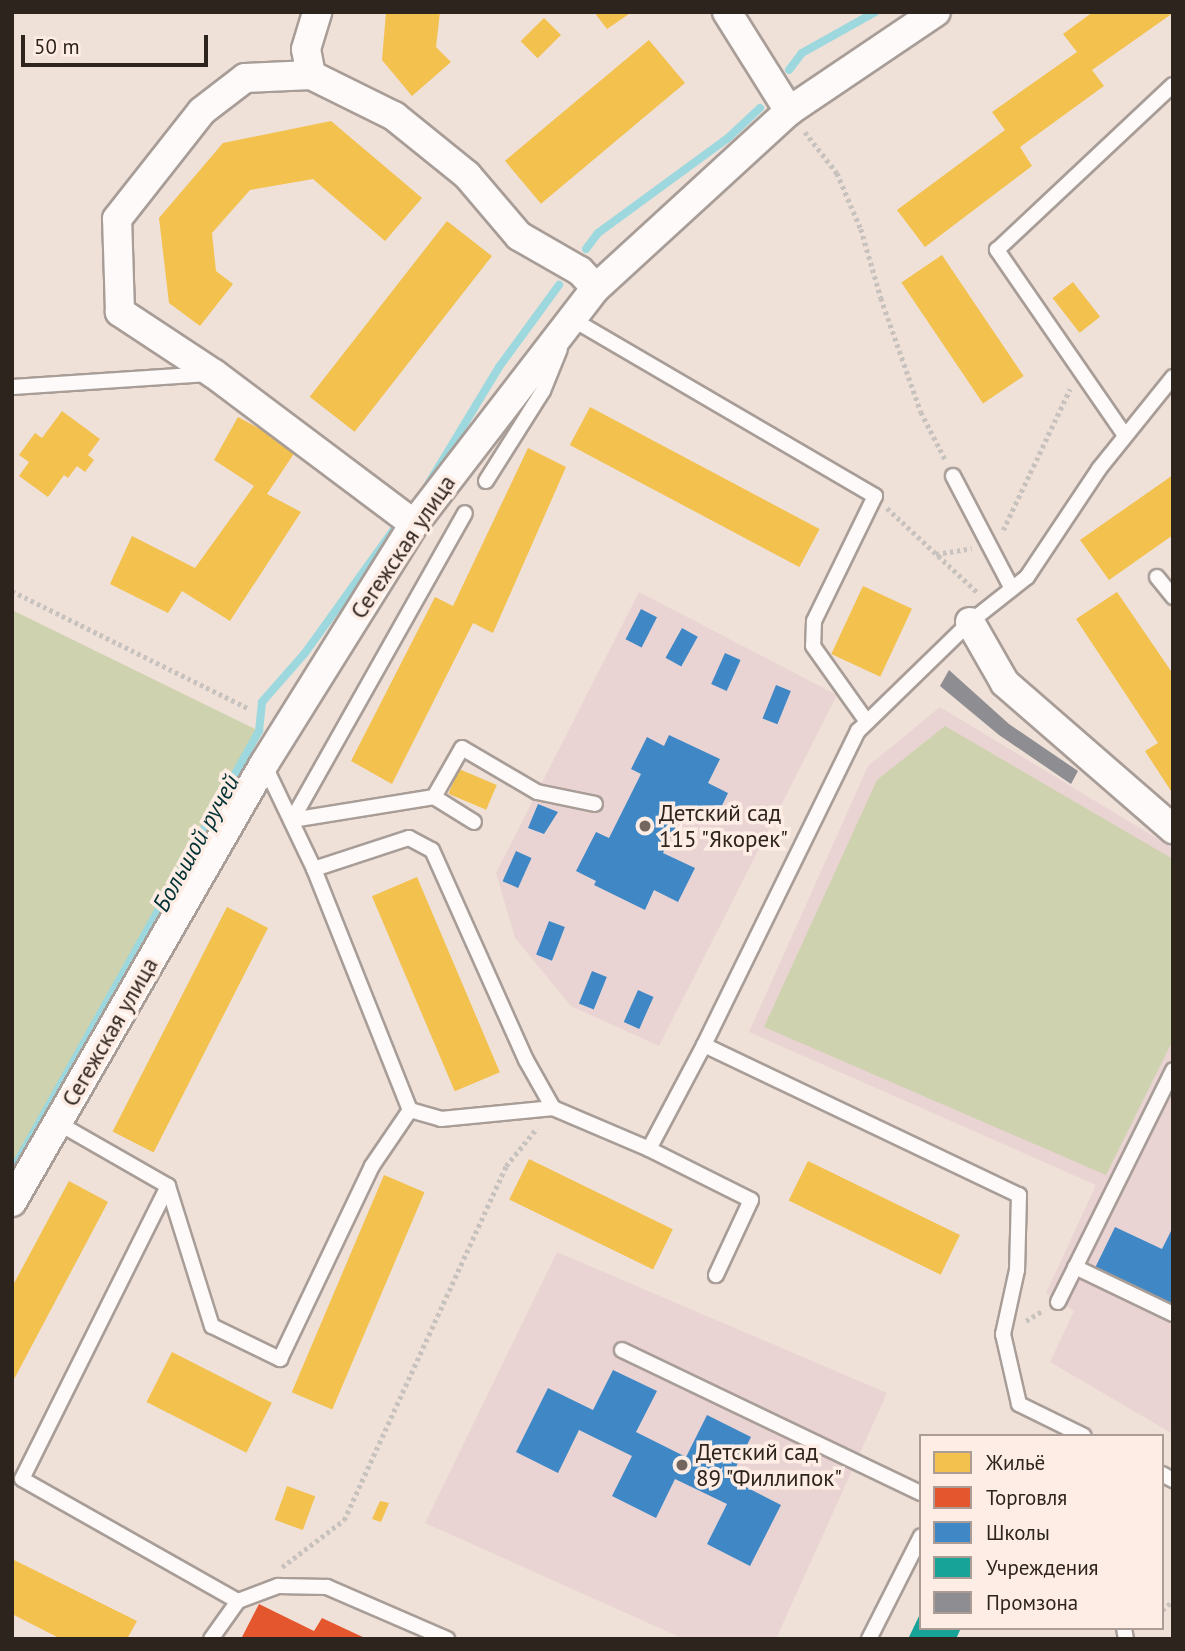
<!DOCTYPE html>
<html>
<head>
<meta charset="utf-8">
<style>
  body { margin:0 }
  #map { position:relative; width:1185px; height:1651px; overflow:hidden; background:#efe0d8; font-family:"PT Sans",sans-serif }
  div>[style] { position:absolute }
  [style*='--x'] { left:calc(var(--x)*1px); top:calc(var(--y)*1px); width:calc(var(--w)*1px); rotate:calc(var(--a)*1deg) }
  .education>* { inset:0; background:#ead4d3 }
  .green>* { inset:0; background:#ced2ae }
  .homes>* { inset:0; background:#f2c14e; transform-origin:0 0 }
  .shops>* { inset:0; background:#e4572e }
  .schools>* { inset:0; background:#3f88c5; transform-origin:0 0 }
  .public>* { inset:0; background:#17a398 }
  .industry>* { inset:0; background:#8d8d92 }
  .stream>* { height:8px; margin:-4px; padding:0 4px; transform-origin:4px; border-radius:4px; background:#9cd8de }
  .path>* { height:4.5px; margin-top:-2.25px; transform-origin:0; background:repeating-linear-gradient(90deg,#c8c2bf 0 3.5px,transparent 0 7px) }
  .roads { filter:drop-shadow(2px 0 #a89d97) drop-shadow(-2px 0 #a89d97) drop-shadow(0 2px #a89d97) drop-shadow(0 -2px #a89d97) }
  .service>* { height:14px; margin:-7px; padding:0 7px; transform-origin:7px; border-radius:7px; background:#fdfaf9 }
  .minor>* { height:28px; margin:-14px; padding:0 14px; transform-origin:14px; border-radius:14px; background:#fdfaf9 }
  .dots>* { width:19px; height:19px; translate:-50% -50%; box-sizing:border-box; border:4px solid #feede4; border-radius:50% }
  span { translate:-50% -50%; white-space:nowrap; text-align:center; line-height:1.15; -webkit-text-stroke:7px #feede4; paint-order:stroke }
  .street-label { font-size:23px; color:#2e241e }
  .poi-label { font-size:23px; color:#2e241e }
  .left { translate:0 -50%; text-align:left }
  .water-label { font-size:24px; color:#013135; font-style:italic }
  .frame { position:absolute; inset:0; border:14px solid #2e241e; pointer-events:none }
  .legend { position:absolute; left:919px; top:1434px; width:245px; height:196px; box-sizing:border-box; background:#feede4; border:2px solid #ab9d95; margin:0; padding:9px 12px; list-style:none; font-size:21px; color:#2e241e }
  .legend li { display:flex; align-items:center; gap:14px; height:35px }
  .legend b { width:35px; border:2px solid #ab9d95 }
  .scale { position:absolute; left:21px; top:35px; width:187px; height:32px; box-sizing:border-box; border:4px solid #2e241e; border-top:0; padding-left:9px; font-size:21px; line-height:24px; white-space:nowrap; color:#2e241e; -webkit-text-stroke:5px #feede4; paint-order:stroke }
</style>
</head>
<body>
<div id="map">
  <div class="education">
    <div style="clip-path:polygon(639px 592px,837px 695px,659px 1046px,571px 1006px,515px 938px,496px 873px)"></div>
    <div style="clip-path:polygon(940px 707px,1173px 848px,1173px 1434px,1050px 1362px,1074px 1311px,1046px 1293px,1096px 1185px,749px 1032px,868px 766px)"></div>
    <div style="clip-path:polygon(557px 1252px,887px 1393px,776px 1639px,684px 1639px,425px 1523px)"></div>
  </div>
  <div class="green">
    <div style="clip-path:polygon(12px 610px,259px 731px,12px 1171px)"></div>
    <div style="clip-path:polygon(945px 726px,1173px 859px,1173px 1040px,1106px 1175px,764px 1027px,877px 780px)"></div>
  </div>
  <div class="homes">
    <div style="clip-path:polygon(386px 12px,440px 12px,436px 47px,451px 62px,412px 96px,382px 60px)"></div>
    <div style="clip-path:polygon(594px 12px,632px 12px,607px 29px)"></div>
    <div style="clip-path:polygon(1093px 12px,1173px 13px,1092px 70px,1104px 86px,1020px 147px,1032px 166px,925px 247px,897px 210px,1005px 130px,992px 112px,1077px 52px,1063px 34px)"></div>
    <div style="left:544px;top:18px;width:24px;height:33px;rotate:45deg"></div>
    <div style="left:649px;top:40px;width:56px;height:188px;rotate:50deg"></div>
    <div style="clip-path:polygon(331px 121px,422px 198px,385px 241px,313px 179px,250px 190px,212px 233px,216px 271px,233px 284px,200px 326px,169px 303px,159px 218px,223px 143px)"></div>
    <div style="left:447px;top:221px;width:57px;height:223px;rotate:38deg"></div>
    <div style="left:942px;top:255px;width:146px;height:49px;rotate:56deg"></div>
    <div style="left:1073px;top:282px;width:44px;height:26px;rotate:52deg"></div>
    <div style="left:590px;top:407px;width:260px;height:43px;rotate:28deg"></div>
    <div style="clip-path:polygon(62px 411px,100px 439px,88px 455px,94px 460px,85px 472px,77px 466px,68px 478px,64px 475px,48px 497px,19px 476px,29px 462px,19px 455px,35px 433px,42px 438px)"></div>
    <div style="clip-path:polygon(238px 417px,297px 449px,267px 494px,301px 512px,230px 621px,182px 591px,168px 613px,110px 584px,132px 536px,195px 568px,254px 486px,214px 460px)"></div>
    <div style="clip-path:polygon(528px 448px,566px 467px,493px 633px,473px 623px,392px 784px,351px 761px,435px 597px,453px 606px)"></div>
    <div style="clip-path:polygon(1173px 475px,1173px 535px,1109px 580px,1080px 540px)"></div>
    <div style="left:863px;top:586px;width:54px;height:75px;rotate:25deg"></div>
    <div style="clip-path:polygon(1117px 592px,1173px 674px,1173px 794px,1145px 751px,1158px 743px,1076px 619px)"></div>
    <div style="left:459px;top:769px;width:41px;height:27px;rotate:23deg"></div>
    <div style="left:417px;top:877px;width:212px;height:49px;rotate:67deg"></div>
    <div style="left:227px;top:907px;width:46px;height:252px;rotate:27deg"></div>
    <div style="left:529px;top:1159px;width:160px;height:45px;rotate:26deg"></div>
    <div style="left:808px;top:1161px;width:169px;height:44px;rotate:26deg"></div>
    <div style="left:384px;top:1175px;width:44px;height:236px;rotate:23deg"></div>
    <div style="clip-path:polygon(69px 1181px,108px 1202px,12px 1383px,12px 1287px)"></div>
    <div style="left:172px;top:1352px;width:112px;height:56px;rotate:27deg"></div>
    <div style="left:287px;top:1486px;width:30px;height:36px;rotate:20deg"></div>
    <div style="clip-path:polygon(380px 1501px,389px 1503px,381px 1522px,372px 1519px)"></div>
    <div style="clip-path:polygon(12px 1559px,137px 1621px,127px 1639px,61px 1639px,12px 1614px)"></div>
  </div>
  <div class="shops">
    <div style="clip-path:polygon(259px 1604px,314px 1631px,322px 1618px,367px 1639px,241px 1639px)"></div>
  </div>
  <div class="schools">
    <div style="left:641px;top:609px;width:18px;height:34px;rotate:27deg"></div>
    <div style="left:682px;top:628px;width:18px;height:34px;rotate:29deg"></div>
    <div style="left:725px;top:653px;width:17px;height:34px;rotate:24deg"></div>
    <div style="left:776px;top:685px;width:16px;height:36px;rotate:22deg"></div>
    <div style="clip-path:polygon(669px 735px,720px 759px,708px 783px,728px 793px,715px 820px,686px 806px,663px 853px,695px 868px,678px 902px,654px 890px,645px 910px,594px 885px,596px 881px,576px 871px,596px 832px,609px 838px,641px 774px,631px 769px,647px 737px,664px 746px)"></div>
    <div style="clip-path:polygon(538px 804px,558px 812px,544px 834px,528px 828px)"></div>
    <div style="left:516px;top:851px;width:17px;height:33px;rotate:24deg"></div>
    <div style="left:549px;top:921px;width:17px;height:36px;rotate:21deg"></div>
    <div style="left:592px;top:971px;width:16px;height:35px;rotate:22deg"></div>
    <div style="left:638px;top:990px;width:17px;height:35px;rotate:24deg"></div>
    <div style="clip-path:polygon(1115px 1227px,1162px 1249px,1173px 1227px,1173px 1306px,1095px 1268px)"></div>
    <div style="clip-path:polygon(613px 1370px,657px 1391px,636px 1432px,686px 1457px,707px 1415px,751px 1437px,730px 1479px,781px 1505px,750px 1566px,707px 1544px,727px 1504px,675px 1479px,656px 1518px,612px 1496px,632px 1456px,579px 1430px,558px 1473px,516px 1452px,548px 1388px,593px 1410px)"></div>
  </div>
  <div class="public">
    <div style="clip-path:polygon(921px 1612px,921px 1628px,961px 1628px,956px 1639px,908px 1639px)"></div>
  </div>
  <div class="industry">
    <div style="clip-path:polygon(949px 670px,1009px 724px,1078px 771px,1071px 784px,999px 735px,940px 686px)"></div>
  </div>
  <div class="stream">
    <div style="--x:789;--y:70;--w:21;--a:-53"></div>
    <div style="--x:802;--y:53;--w:84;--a:-29.3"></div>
    <div style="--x:586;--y:249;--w:20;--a:-53"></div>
    <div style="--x:598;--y:233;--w:161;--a:-36.2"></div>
    <div style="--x:728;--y:138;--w:44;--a:-43.2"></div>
    <div style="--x:427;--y:486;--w:139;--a:-58.8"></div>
    <div style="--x:499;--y:367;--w:102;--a:-53.8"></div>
    <div style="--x:12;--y:1171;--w:505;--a:-60.69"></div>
    <div style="--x:259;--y:731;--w:29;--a:-84"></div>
    <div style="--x:262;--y:702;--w:65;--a:-48.7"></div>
    <div style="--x:305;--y:653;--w:153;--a:-54.3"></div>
  </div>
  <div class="path">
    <div style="--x:805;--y:132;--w:52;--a:52"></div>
    <div style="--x:837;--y:173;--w:61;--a:66.8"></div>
    <div style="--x:861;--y:229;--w:72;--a:73.8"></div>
    <div style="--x:881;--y:298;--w:121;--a:70.7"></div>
    <div style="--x:921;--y:412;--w:53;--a:62.9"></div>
    <div style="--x:887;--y:508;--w:125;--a:43"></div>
    <div style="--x:1003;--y:530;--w:156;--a:-64.6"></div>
    <div style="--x:936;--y:554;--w:36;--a:-9"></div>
    <div style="--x:12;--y:591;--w:266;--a:26.4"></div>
    <div style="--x:1026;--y:1321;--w:19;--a:-32"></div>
    <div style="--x:282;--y:1567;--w:78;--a:-37.2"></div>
    <div style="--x:344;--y:1520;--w:389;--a:-65.4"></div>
    <div style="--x:506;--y:1166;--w:49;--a:-50.8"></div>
    <div style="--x:1162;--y:1610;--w:14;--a:-39"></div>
  </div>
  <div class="roads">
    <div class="service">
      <div style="--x:570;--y:323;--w:4;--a:-63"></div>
      <div style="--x:572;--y:319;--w:351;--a:30.3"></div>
      <div style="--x:875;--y:496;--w:139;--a:116"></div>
      <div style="--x:814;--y:621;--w:25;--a:92"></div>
      <div style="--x:813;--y:646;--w:93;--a:54.6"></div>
      <div style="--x:12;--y:387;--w:197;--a:-3.8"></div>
      <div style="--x:1124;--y:434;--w:224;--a:-124.6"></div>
      <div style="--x:997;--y:250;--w:241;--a:-43.2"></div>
      <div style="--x:953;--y:476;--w:127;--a:62.4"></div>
      <div style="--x:486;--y:481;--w:107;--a:-57.7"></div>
      <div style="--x:543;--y:391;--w:45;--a:-68"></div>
      <div style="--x:1157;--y:577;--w:26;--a:51"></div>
      <div style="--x:264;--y:764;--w:116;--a:64.5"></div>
      <div style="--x:314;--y:869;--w:259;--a:68.3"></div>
      <div style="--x:410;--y:1110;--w:32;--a:16"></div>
      <div style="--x:441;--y:1119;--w:113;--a:-5.6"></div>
      <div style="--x:553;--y:1108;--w:104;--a:23.1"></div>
      <div style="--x:649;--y:1149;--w:114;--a:26.6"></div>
      <div style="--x:751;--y:1200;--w:83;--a:115"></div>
      <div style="--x:434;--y:797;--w:47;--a:32"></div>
      <div style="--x:292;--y:820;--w:352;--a:-60.6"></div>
      <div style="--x:292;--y:820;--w:144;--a:-9.2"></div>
      <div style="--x:434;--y:797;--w:56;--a:-60.3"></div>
      <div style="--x:462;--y:748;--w:87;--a:30.4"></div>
      <div style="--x:537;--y:792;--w:59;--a:11.7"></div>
      <div style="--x:314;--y:869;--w:100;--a:-18.1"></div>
      <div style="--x:409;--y:838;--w:26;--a:28"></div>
      <div style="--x:432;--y:850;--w:230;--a:65.9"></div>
      <div style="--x:526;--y:1060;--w:55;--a:60.6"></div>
      <div style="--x:704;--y:1045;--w:349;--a:25.5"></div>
      <div style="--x:1019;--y:1195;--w:75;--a:91.5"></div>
      <div style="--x:1017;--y:1270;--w:66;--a:102.3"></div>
      <div style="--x:1003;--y:1334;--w:72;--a:77.1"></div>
      <div style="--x:1019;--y:1404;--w:72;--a:26.2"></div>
      <div style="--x:58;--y:1123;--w:127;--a:29.8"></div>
      <div style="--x:168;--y:1186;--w:327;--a:116.5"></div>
      <div style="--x:22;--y:1479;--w:248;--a:29.5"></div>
      <div style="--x:649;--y:1149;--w:118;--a:-62.1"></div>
      <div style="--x:704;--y:1045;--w:350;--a:-63.9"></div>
      <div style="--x:858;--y:731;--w:156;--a:-44.2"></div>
      <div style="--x:970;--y:622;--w:73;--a:-38.3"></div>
      <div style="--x:1027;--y:577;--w:130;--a:-56.3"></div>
      <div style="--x:1099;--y:469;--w:118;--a:-51.2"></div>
      <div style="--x:168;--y:1186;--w:147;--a:72.6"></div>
      <div style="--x:212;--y:1326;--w:76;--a:25.9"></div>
      <div style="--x:280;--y:1359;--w:214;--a:-64.5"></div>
      <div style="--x:372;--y:1166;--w:68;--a:-55.8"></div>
      <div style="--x:1075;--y:1267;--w:109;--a:25.6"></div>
      <div style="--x:1058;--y:1302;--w:259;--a:-63.6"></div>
      <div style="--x:622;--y:1350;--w:331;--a:25.6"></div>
      <div style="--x:1162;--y:1474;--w:13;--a:29"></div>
      <div style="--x:1124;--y:1628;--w:11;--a:80"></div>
      <div style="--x:211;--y:1639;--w:47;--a:-54.6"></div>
      <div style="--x:238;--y:1601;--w:43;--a:-20.6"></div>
      <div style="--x:278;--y:1586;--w:49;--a:1.2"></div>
      <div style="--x:327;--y:1587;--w:131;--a:23.4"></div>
      <div style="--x:869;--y:1639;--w:115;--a:-63.2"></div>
    </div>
    <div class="minor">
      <div style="--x:727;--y:12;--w:117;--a:57.9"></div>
      <div style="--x:311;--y:75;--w:26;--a:-101"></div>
      <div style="--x:306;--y:49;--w:39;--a:-73"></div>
      <div style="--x:414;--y:524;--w:250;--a:-143.1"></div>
      <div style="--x:214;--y:374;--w:113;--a:-146.6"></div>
      <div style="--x:120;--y:312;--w:93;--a:-91.8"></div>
      <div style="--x:117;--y:219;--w:137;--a:-51.8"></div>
      <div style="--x:202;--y:111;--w:54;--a:-37.5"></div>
      <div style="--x:245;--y:78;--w:66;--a:-2.6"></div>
      <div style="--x:311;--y:75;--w:93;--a:26.3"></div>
      <div style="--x:394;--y:116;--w:94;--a:38.9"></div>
      <div style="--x:467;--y:175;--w:80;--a:49.6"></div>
      <div style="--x:519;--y:236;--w:70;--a:29.8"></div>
      <div style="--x:580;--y:271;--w:23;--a:47"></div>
      <div style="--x:970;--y:622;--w:70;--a:60.2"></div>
      <div style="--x:1005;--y:683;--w:223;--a:41"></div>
      <div style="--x:12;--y:1202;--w:505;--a:-60.09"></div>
      <div style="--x:264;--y:764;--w:283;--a:-58"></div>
      <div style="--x:414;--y:524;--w:298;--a:-52.4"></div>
      <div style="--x:596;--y:288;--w:262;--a:-42.5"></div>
      <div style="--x:789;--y:111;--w:177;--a:-34"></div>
    </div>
  </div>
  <div class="dots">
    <div style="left:645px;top:826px;background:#72665f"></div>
    <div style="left:682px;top:1465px;background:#72665f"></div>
  </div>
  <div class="street-label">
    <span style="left:403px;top:547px;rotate:-56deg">Сегежская улица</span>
    <span style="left:110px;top:1032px;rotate:-60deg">Сегежская улица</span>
  </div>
  <div class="poi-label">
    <span class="left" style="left:659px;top:826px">Детский сад<br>115 "Якорек"</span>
    <span class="left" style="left:696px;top:1465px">Детский сад<br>89 "Филлипок"</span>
  </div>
  <div class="water-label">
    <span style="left:196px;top:843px;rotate:-61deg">Большой ручей</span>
  </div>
  <div class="frame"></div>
  <ul class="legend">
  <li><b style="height:19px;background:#f2c14e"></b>Жильё</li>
  <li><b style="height:19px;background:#e4572e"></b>Торговля</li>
  <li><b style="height:19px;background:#3f88c5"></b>Школы</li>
  <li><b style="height:19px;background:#17a398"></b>Учреждения</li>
  <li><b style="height:19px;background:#8d8d92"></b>Промзона</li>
  </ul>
  <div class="scale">50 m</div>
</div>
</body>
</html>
